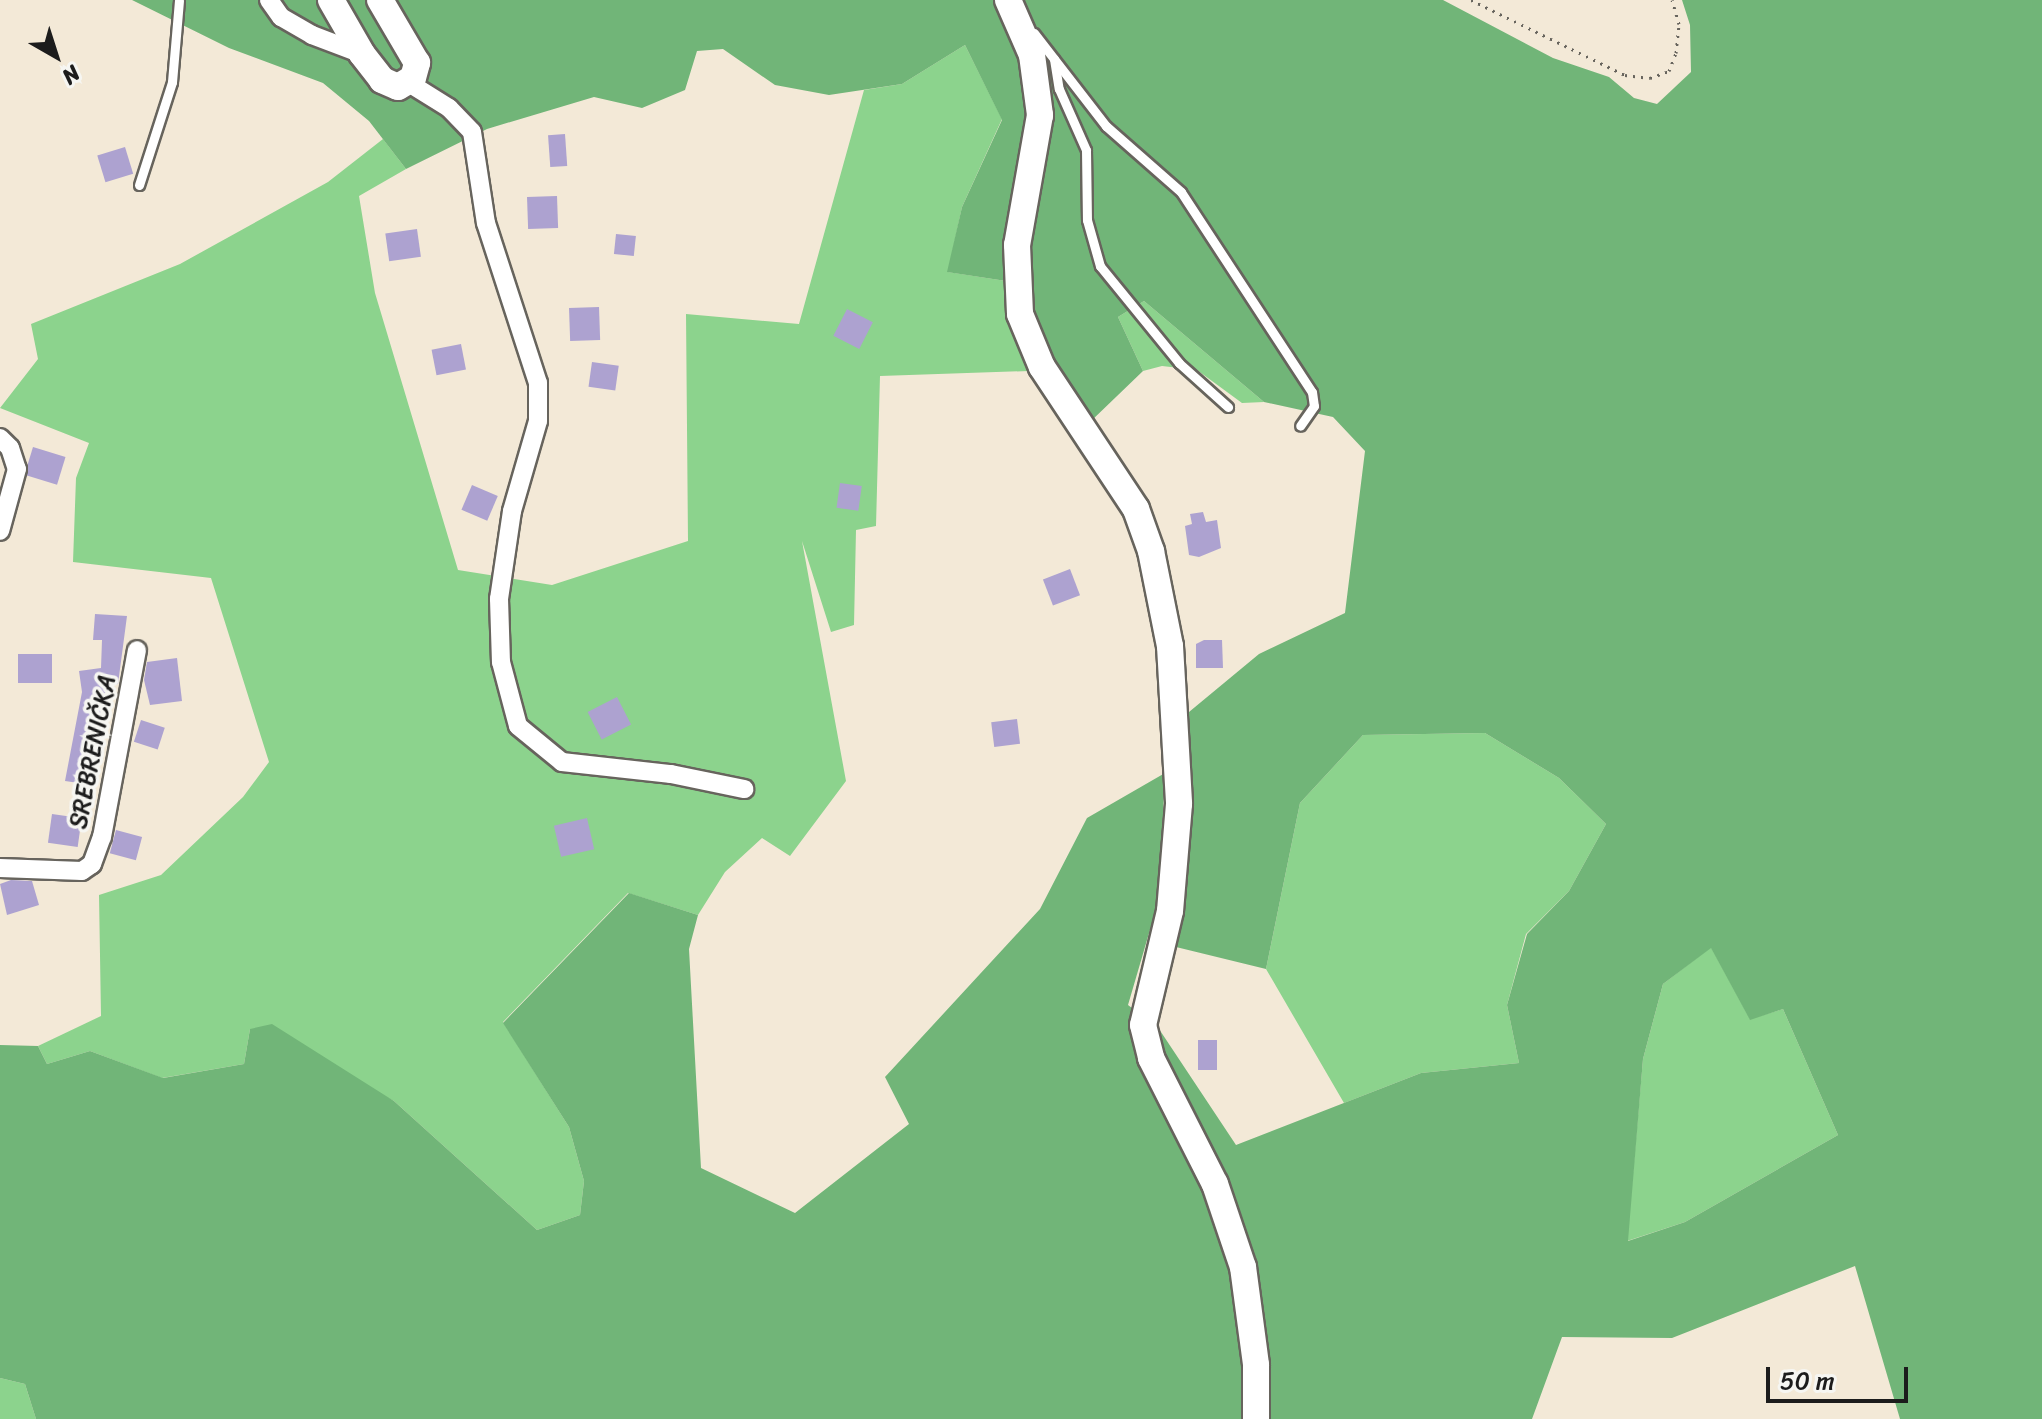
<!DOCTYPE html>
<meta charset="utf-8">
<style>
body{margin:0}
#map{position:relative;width:2042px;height:1419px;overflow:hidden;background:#f3e9d7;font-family:Sriracha,sans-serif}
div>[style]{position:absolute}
.green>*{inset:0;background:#8cd38d}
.forest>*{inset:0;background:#71b578}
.building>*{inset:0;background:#ada2d0;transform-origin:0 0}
.path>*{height:3px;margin-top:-1.5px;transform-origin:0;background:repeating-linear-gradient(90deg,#67645d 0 2px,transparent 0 8px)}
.roads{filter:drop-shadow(2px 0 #67645d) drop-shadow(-2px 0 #67645d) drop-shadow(0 2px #67645d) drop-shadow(0 -2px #67645d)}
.service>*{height:9px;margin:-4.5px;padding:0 4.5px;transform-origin:4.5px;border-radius:4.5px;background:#fff}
.minor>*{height:18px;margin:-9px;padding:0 9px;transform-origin:9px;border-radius:9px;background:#fff}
.secondary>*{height:26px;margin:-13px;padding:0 13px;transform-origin:13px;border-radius:13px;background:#fff}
span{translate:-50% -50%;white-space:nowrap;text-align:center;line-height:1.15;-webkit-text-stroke:7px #f6f6f2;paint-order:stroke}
.street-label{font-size:24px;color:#1c1c1c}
.north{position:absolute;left:16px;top:16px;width:80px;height:80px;-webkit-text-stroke:6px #f6f6f2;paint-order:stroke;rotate:141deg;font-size:22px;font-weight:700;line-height:32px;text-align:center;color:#1c1c1c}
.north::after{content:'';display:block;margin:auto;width:28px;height:36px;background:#1c1c1c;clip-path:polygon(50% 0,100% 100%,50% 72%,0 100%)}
.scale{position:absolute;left:1766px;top:1367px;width:142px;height:36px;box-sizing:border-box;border:4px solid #1c1c1c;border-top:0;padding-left:10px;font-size:24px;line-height:28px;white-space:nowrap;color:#1c1c1c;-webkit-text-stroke:6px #f6f6f2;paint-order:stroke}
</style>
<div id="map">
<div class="green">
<i style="clip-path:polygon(965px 45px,1002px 119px,962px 207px,948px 272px,1006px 281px,1013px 327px,1029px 371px,880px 376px,876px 526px,856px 530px,854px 625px,831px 632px,802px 541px,846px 781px,790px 856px,762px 838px,725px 872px,698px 915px,628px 893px,503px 1022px,569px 1127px,584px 1181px,580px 1215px,537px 1230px,394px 1101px,250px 1029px,244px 1064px,162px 1078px,90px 1051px,47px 1064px,38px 1046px,101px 1016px,99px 895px,161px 875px,243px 797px,269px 762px,211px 578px,73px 562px,76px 478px,89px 443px,0 408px,38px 359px,31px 324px,180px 264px,328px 182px,383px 139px,406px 169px,359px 196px,375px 293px,458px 570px,552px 585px,688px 541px,686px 314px,799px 324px,864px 90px,902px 84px)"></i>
<i style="clip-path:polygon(1144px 301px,1264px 402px,1242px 403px,1197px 370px,1162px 366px,1143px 371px,1118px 317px)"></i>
<i style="clip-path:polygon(1485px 733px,1559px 778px,1606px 824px,1569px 891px,1526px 934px,1507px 1005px,1519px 1063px,1421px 1073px,1344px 1103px,1266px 969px,1300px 803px,1363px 735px)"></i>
<i style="clip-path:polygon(1711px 947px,1750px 1019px,1783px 1009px,1838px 1135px,1685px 1222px,1627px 1241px,1643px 1059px,1663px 984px)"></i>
<i style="clip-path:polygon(0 1378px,25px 1384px,36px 1419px,0 1419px)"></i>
</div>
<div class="forest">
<i style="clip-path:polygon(evenodd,132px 0,1443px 0,1553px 58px,1609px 77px,1634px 98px,1657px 104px,1691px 72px,1690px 25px,1682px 0,2042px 0,2042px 1419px,1900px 1419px,1855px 1266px,1672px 1338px,1562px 1337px,1532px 1419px,36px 1419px,25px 1384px,0 1378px,0 1045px,38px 1046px,47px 1064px,90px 1051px,163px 1078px,244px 1064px,250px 1029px,272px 1024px,394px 1101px,537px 1230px,580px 1215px,584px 1181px,569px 1127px,503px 1023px,629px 893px,698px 915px,689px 949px,701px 1168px,795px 1213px,909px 1124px,885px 1077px,1040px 909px,1087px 818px,1165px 773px,1159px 899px,1128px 1005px,1159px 1029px,1236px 1145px,1421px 1073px,1519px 1063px,1507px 1005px,1527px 934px,1569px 891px,1606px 824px,1559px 778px,1485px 733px,1363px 735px,1300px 803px,1266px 969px,1176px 947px,1185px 910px,1189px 712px,1259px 654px,1345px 613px,1365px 451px,1333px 417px,1264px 402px,1144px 301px,1118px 317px,1143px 371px,1090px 422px,1006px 281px,947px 272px,962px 207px,1002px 120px,965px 45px,902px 84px,829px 95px,775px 85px,723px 49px,697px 51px,685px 90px,642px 108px,594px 97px,487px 129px,406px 169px,369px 121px,323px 83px,229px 48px,132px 0,1711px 948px,1750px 1020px,1783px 1009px,1838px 1135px,1685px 1222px,1628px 1241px,1643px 1059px,1663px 984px,1711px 948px)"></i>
</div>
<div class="building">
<i style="left:565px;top:134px;width:32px;height:17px;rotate:86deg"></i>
<i style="left:125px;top:147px;width:28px;height:29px;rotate:73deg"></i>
<i style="left:557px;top:196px;width:32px;height:30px;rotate:88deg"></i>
<i style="left:417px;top:229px;width:28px;height:32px;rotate:82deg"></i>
<i style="left:616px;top:234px;width:20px;height:20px;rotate:6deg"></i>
<i style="left:599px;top:307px;width:33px;height:30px;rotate:88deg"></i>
<i style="left:847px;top:309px;width:29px;height:30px;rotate:27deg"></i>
<i style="left:461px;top:344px;width:26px;height:30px;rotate:79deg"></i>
<i style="left:592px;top:362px;width:27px;height:25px;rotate:8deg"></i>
<i style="left:33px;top:447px;width:34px;height:29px;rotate:17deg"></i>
<i style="left:840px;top:483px;width:22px;height:25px;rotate:8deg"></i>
<i style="left:472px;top:485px;width:28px;height:27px;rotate:23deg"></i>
<i style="clip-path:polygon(1203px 512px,1206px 522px,1217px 520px,1221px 548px,1199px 557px,1189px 555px,1185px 526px,1192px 524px,1190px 514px)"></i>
<i style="left:1070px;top:569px;width:28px;height:29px;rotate:69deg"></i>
<i style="clip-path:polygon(95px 614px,127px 616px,118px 684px,109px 685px,105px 693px,93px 754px,97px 754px,93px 785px,65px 781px,82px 692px,79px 671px,101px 668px,102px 640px,93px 640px)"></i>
<i style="clip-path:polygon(1204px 640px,1222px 640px,1223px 668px,1196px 668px,1196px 644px)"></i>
<i style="left:18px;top:654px;width:34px;height:29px"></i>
<i style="clip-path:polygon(177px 658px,182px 701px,150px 705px,144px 680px,147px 662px)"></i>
<i style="left:617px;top:697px;width:31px;height:33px;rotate:63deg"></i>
<i style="left:1017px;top:719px;width:25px;height:26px;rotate:83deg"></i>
<i style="left:141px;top:720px;width:25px;height:23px;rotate:18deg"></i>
<i style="left:52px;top:814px;width:30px;height:29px;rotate:8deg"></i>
<i style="left:587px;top:818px;width:32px;height:34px;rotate:77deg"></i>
<i style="left:116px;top:830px;width:27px;height:24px;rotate:15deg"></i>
<i style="clip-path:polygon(11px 880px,32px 881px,39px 905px,7px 915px,0 884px)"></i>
<i style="left:1198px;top:1040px;width:19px;height:30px"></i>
</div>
<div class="path">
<i style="left:1471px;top:0;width:171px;rotate:26deg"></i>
<i style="left:1625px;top:75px;width:25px;rotate:7deg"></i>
<i style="left:1650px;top:78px;width:20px;rotate:-20deg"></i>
<i style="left:1669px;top:71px;width:19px;rotate:-69deg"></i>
<i style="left:1676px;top:53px;width:29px;rotate:-84deg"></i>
<i style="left:1679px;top:24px;width:25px;rotate:-106deg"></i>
</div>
<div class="roads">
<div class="service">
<i style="left:1034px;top:33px;width:118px;rotate:52.3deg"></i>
<i style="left:1106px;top:126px;width:100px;rotate:41.3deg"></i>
<i style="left:1181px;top:192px;width:239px;rotate:56.8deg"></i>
<i style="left:1312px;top:392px;width:14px;rotate:82deg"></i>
<i style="left:1314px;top:406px;width:24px;rotate:125deg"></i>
<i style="left:1054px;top:59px;width:30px;rotate:81deg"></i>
<i style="left:1059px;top:89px;width:67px;rotate:66.1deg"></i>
<i style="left:1086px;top:150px;width:70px;rotate:89.2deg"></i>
<i style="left:1087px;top:220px;width:48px;rotate:74.2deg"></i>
<i style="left:1100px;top:266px;width:125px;rotate:50.8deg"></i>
<i style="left:1179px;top:363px;width:66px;rotate:41.9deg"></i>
<i style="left:139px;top:185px;width:108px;rotate:-72.2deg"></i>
<i style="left:172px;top:82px;width:82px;rotate:-85.1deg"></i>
</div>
<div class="minor">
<i style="left:269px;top:0;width:21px;rotate:55deg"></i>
<i style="left:281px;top:17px;width:36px;rotate:30deg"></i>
<i style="left:312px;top:35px;width:53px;rotate:20.8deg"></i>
<i style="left:409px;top:83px;width:47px;rotate:32deg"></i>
<i style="left:449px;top:108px;width:33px;rotate:46deg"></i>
<i style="left:472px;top:132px;width:92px;rotate:81.3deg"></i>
<i style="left:486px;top:223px;width:168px;rotate:72deg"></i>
<i style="left:538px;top:383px;width:38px;rotate:90deg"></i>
<i style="left:538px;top:421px;width:94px;rotate:106.1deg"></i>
<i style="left:512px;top:511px;width:89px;rotate:98.4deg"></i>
<i style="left:499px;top:599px;width:63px;rotate:88.2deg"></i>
<i style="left:501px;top:662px;width:66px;rotate:75.1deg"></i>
<i style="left:518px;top:726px;width:57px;rotate:39.3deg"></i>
<i style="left:562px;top:762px;width:110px;rotate:6.3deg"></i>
<i style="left:671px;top:774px;width:75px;rotate:11.6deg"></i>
<i style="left:0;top:438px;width:14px;rotate:45deg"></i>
<i style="left:10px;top:448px;width:22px;rotate:72deg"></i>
<i style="left:17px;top:469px;width:64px;rotate:105.3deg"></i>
<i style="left:0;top:868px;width:82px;rotate:2.1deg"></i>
<i style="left:82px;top:871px;width:12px;rotate:-35deg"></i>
<i style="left:92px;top:864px;width:29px;rotate:-70deg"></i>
<i style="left:102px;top:837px;width:190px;rotate:-79.4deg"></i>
</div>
<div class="secondary">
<i style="left:331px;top:0;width:62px;rotate:60.1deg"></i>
<i style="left:362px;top:54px;width:33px;rotate:52deg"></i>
<i style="left:382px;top:80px;width:17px;rotate:24deg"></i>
<i style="left:398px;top:87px;width:17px;rotate:-31deg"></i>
<i style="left:413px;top:78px;width:16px;rotate:-75deg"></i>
<i style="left:417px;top:63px;width:73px;rotate:-120.4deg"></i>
<i style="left:1008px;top:0;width:60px;rotate:66.4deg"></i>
<i style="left:1032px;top:55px;width:61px;rotate:82.4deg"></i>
<i style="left:1040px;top:115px;width:132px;rotate:100deg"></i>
<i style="left:1017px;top:245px;width:69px;rotate:87.5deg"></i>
<i style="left:1020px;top:314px;width:57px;rotate:67.5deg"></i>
<i style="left:1042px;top:367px;width:170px;rotate:56.5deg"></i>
<i style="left:1136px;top:509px;width:45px;rotate:70.3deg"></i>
<i style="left:1151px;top:551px;width:97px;rotate:78.7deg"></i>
<i style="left:1170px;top:646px;width:158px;rotate:86.7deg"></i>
<i style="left:1179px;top:804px;width:107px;rotate:94.8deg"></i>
<i style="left:1170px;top:911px;width:117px;rotate:103.3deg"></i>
<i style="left:1143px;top:1025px;width:34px;rotate:76deg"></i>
<i style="left:1151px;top:1058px;width:141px;rotate:63.1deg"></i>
<i style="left:1215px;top:1184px;width:88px;rotate:71.4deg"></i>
<i style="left:1243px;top:1267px;width:99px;rotate:82.4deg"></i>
<i style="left:1256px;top:1365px;width:54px;rotate:90deg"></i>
</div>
</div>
<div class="street-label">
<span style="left:93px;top:752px;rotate:-79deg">SREBRENIČKA</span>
</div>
<div class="north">N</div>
<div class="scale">50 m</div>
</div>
